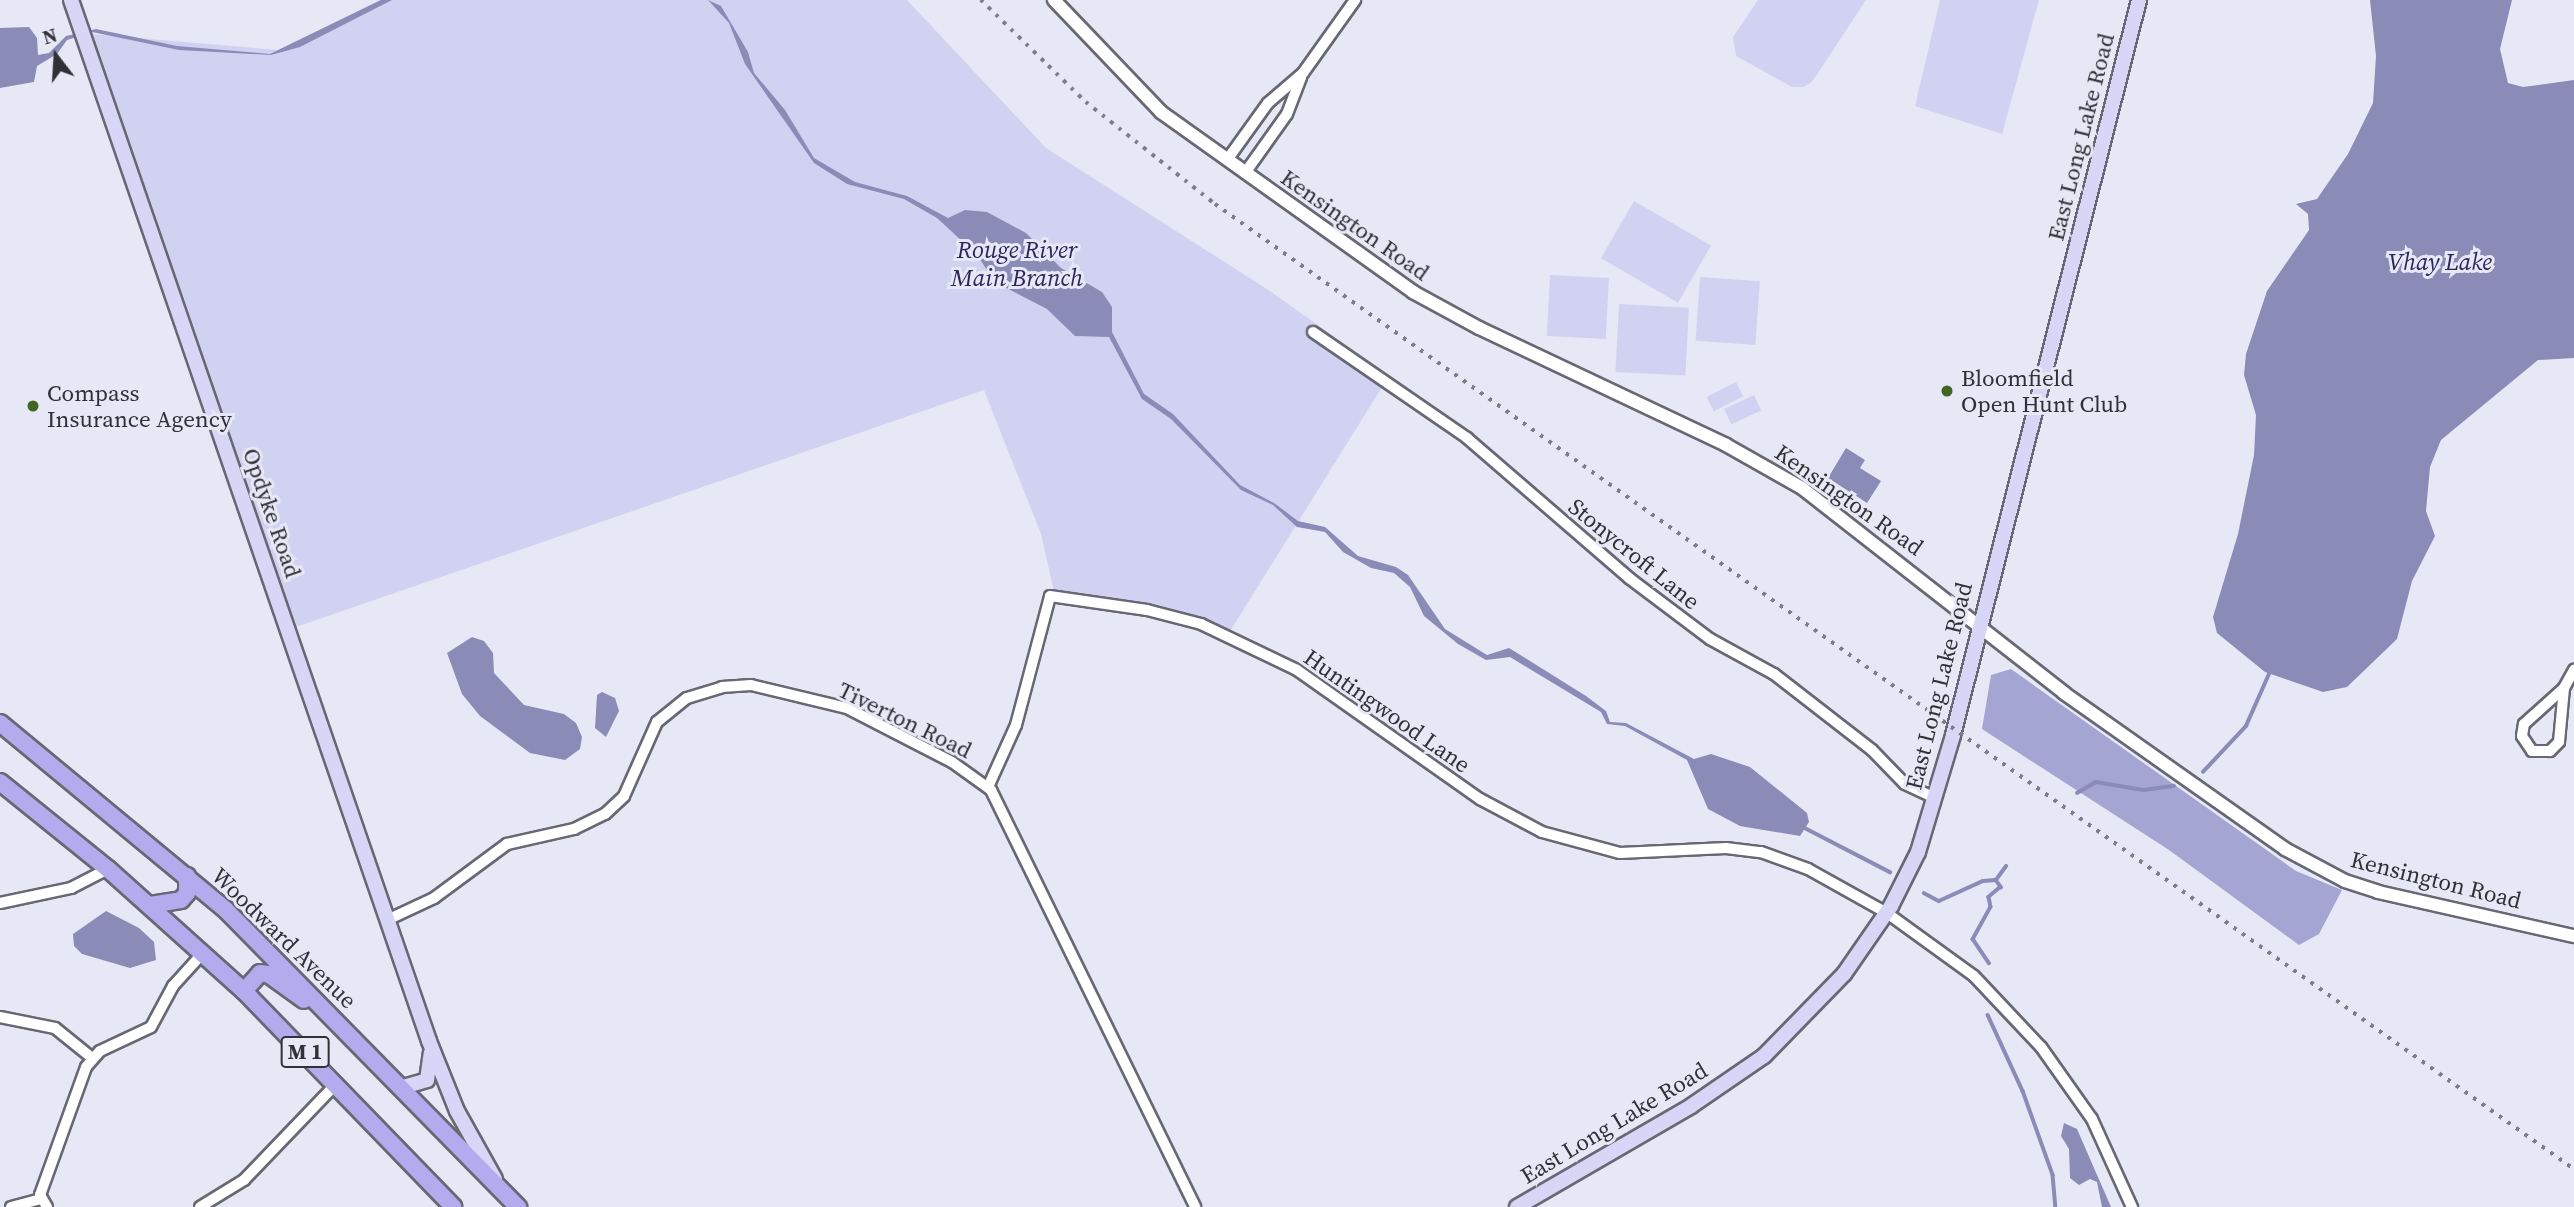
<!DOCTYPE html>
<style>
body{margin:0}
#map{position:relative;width:2574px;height:1207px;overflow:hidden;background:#e7e8f5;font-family:"Source Serif 4",serif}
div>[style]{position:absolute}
.green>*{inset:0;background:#d1d2f1;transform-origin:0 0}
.forest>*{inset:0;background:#a4a5d2}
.water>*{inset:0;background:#8b8bb7}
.stream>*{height:3.5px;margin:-1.75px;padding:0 1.75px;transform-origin:1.75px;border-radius:1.75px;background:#8b8bb7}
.roads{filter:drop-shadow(2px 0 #676873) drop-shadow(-2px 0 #676873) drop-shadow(0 2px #676873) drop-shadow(0 -2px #676873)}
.minor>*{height:10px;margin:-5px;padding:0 5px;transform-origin:5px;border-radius:5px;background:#fff}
.tertiary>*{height:12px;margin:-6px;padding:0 6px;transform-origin:6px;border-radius:6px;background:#fff}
.secondary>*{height:14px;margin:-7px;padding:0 7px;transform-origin:7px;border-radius:7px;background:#d8d6f7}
.primary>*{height:16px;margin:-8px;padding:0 8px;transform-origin:8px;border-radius:8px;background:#b2acef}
.rail>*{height:3.5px;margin-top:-1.75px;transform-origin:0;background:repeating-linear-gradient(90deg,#7c7d85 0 3.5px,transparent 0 10.5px)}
.dots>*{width:19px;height:19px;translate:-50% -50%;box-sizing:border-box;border:4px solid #e7e8f5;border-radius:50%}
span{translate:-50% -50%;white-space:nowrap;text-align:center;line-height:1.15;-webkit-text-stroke:6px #e7e8f5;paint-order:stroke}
.shield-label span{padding:2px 5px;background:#e7e8f5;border:2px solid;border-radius:5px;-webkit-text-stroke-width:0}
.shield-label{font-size:21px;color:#303036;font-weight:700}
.street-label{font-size:23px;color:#303036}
.poi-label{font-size:23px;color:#303036}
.left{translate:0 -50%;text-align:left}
.water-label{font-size:24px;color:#2c265d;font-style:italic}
.north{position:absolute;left:21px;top:21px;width:70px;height:70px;-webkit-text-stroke:5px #e7e8f5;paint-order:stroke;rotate:343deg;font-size:19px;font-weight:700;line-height:28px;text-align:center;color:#303036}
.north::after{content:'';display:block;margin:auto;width:24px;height:32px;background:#303036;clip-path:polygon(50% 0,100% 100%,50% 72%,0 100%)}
</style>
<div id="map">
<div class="green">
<i style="clip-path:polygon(380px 0,907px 0,1046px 148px,1270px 291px,1389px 376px,1227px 636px,1194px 623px,1055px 596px,1041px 534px,984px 390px,296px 627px,91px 34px,278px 50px)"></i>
<i style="clip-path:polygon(1758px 0,1866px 0,1812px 82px,1803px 87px,1792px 87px,1736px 56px,1733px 37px)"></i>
<i style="clip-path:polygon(1940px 0,2039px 0,2002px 134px,1915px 106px)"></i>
<i style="left:1634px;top:201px;width:89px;height:66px;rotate:30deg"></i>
<i style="left:1550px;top:275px;width:59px;height:61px;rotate:3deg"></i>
<i style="left:1700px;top:277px;width:60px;height:64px;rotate:4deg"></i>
<i style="left:1619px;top:304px;width:70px;height:68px;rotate:3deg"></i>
<i style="left:1736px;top:382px;width:16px;height:33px;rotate:63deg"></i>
<i style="left:1754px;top:395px;width:17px;height:33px;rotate:65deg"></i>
</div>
<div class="forest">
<i style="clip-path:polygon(2011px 669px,2296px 871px,2342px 890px,2319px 934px,2299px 945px,2169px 850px,1982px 729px,1991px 675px)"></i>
</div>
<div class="water">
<i style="clip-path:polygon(381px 0,392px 0,300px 47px,271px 55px,179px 50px,92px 32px,67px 40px,57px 54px,37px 66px,34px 82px,0 88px,0 28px,29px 27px,37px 38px,38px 55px,49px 53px,66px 36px,96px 29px,177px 46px,270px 54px)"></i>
<i style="clip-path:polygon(708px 0,721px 6px,748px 52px,754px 73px,785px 110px,814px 158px,855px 182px,907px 196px,948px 218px,965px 210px,987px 212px,1026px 233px,1061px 268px,1102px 292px,1112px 307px,1112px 332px,1144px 394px,1173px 414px,1240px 485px,1274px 503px,1298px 521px,1325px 527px,1358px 556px,1396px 567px,1408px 575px,1445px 629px,1487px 655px,1509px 648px,1586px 696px,1606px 711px,1610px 722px,1626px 723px,1694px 759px,1711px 754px,1750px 767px,1807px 813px,1809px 822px,1800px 836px,1740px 826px,1708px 809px,1687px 760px,1625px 726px,1607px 724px,1601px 712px,1510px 657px,1486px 660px,1458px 644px,1424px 616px,1410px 587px,1394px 573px,1371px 568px,1343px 552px,1325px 532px,1297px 527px,1273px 505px,1241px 490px,1171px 419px,1142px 399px,1109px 337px,1075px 336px,1047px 309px,995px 282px,977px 255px,937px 218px,904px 199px,847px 184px,814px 163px,745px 64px,729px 23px)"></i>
<i style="clip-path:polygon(2370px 0,2512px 0,2500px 49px,2508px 83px,2523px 87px,2574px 80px,2574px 358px,2538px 360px,2441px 440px,2430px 467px,2426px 511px,2435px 536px,2412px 581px,2397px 639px,2347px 687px,2323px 692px,2265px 672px,2217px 633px,2213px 617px,2238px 534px,2254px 455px,2256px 415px,2244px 375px,2246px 354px,2267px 291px,2309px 230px,2308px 214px,2296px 204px,2317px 199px,2348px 154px,2373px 103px,2376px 56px)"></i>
<i style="clip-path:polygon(1846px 448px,1865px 460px,1860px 468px,1881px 481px,1867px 503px,1828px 478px)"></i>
<i style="clip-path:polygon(472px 637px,484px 641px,493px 653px,494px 673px,524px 705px,564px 714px,576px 723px,582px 737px,580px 749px,565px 760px,530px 753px,480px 716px,462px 694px,447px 653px)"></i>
<i style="clip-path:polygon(602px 692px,615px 698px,619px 711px,606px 737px,595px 728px,597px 695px)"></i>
<i style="clip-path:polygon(106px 911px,139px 928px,154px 942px,156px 960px,130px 968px,82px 954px,74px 946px,73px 934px)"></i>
<i style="clip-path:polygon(2064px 1123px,2077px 1129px,2111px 1207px,2102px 1207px,2097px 1182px,2090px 1179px,2079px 1185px,2070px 1178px,2069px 1149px,2061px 1136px)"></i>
</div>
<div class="stream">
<i style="left:2203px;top:772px;width:63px;rotate:-46.9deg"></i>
<i style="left:2246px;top:726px;width:57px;rotate:-66.1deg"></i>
<i style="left:2077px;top:793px;width:22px;rotate:-30deg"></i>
<i style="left:2096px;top:782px;width:49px;rotate:9.5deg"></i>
<i style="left:2144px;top:790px;width:30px;rotate:-8deg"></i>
<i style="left:1805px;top:828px;width:96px;rotate:27.4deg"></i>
<i style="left:1996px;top:880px;width:17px;rotate:-54deg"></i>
<i style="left:1924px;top:893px;width:17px;rotate:28deg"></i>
<i style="left:1939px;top:901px;width:48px;rotate:-24.4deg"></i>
<i style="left:1983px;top:881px;width:13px;rotate:-4deg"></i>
<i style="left:1996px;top:880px;width:9px;rotate:54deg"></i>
<i style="left:2001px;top:887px;width:16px;rotate:140deg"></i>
<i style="left:1989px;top:897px;width:10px;rotate:79deg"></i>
<i style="left:1991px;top:907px;width:37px;rotate:119deg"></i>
<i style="left:1973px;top:939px;width:29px;rotate:56deg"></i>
<i style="left:1988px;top:1015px;width:84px;rotate:65.3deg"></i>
<i style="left:2023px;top:1091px;width:89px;rotate:70.3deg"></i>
<i style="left:2053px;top:1175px;width:32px;rotate:85deg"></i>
</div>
<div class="roads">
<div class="minor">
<i style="left:1227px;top:160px;width:70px;rotate:-54.3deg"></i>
<i style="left:1268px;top:103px;width:46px;rotate:-40.6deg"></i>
<i style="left:1303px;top:73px;width:90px;rotate:-54.5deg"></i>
<i style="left:1245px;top:173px;width:72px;rotate:-54.6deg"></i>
<i style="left:1287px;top:114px;width:40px;rotate:-69deg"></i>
<i style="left:1313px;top:332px;width:187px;rotate:34.5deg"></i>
<i style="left:1467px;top:438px;width:214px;rotate:40.8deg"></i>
<i style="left:1629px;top:578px;width:101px;rotate:37deg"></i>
<i style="left:1710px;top:639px;width:73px;rotate:28.7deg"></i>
<i style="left:1774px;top:674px;width:124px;rotate:37.8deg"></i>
<i style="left:1872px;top:750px;width:47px;rotate:45.9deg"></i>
<i style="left:1905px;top:784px;width:33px;rotate:25deg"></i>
<i style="left:2564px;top:688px;width:54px;rotate:95.3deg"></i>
<i style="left:2559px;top:742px;width:13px;rotate:135deg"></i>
<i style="left:2550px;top:751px;width:18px;rotate:180deg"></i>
<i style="left:2532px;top:751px;width:18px;rotate:-124deg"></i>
<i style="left:2522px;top:736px;width:12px;rotate:-81deg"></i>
<i style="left:2524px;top:724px;width:54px;rotate:-42deg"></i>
<i style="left:2564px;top:688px;width:21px;rotate:-61deg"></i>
<i style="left:988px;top:787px;width:68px;rotate:-65.7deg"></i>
<i style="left:1016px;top:725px;width:133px;rotate:-75.2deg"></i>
<i style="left:1050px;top:596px;width:98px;rotate:8.2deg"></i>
<i style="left:1147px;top:610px;width:56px;rotate:14.5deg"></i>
<i style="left:1201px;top:624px;width:106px;rotate:25.6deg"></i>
<i style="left:1297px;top:670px;width:224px;rotate:35.2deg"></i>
<i style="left:1480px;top:799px;width:70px;rotate:28deg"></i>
<i style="left:1542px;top:832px;width:81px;rotate:15.1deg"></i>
<i style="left:1620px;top:853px;width:106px;rotate:-2.7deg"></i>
<i style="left:1726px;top:848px;width:35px;rotate:7deg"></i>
<i style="left:1761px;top:852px;width:50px;rotate:19.9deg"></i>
<i style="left:1808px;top:869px;width:90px;rotate:29.1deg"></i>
<i style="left:1887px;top:913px;width:107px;rotate:35.9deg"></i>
<i style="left:1974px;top:976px;width:98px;rotate:46.7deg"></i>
<i style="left:2041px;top:1047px;width:88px;rotate:54.7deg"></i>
<i style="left:2092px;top:1119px;width:97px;rotate:65.6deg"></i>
<i style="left:0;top:903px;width:73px;rotate:-11.9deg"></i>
<i style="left:71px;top:888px;width:42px;rotate:-27.2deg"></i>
<i style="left:387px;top:920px;width:52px;rotate:-25.1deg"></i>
<i style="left:434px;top:898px;width:91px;rotate:-36.5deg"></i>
<i style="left:507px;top:844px;width:69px;rotate:-12.6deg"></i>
<i style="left:574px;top:829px;width:34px;rotate:-26deg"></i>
<i style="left:605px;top:814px;width:26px;rotate:-43deg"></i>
<i style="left:624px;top:796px;width:81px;rotate:-66deg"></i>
<i style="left:657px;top:722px;width:38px;rotate:-39deg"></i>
<i style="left:687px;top:698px;width:37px;rotate:-17deg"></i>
<i style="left:722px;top:687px;width:29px;rotate:-4deg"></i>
<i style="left:751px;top:685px;width:99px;rotate:13.5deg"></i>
<i style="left:847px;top:708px;width:118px;rotate:27.2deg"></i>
<i style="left:952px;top:762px;width:48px;rotate:35.7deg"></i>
<i style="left:991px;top:790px;width:464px;rotate:63.9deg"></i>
<i style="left:0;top:1017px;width:56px;rotate:11.3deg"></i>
<i style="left:55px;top:1028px;width:48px;rotate:39deg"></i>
<i style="left:11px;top:1207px;width:30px;rotate:-15deg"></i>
<i style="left:47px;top:1207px;width:14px;rotate:-120deg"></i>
<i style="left:40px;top:1195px;width:136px;rotate:-70.2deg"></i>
<i style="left:86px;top:1067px;width:21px;rotate:-49deg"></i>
<i style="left:100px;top:1051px;width:56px;rotate:-25.2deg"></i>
<i style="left:151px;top:1027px;width:47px;rotate:-61.8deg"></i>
<i style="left:173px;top:986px;width:43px;rotate:-47.8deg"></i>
<i style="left:200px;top:1207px;width:52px;rotate:-31.5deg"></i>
<i style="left:244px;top:1180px;width:133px;rotate:-46.2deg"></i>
</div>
<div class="tertiary">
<i style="left:1054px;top:0;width:155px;rotate:46.3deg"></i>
<i style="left:1161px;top:112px;width:310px;rotate:35.5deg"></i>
<i style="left:1413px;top:292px;width:75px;rotate:28.6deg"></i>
<i style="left:1479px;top:328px;width:273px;rotate:25.3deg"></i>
<i style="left:1726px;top:445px;width:87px;rotate:29.5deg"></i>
<i style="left:1802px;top:488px;width:333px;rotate:38deg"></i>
<i style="left:2064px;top:693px;width:271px;rotate:35.2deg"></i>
<i style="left:2285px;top:849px;width:68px;rotate:28.1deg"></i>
<i style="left:2345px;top:881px;width:35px;rotate:18deg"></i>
<i style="left:2378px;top:892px;width:201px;rotate:12.7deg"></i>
</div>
<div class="secondary">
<i style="left:71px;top:0;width:1101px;rotate:71.02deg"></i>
<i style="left:429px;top:1041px;width:75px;rotate:68.2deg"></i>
<i style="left:457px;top:1111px;width:78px;rotate:60.8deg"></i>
<i style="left:403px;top:1087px;width:25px;rotate:-16deg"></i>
<i style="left:427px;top:1080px;width:27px;rotate:-82deg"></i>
<i style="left:1517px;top:1207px;width:201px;rotate:-30.1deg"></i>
<i style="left:1691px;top:1106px;width:88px;rotate:-34.4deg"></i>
<i style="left:1764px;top:1056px;width:115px;rotate:-45.7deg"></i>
<i style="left:1844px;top:974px;width:83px;rotate:-55.3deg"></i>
<i style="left:1891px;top:906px;width:60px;rotate:-63.4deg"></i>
<i style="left:1918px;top:852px;width:122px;rotate:-73.3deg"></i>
<i style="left:1953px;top:735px;width:758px;rotate:-75.8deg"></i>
</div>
<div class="primary">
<i style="left:0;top:723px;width:293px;rotate:39.6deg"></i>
<i style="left:226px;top:910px;width:417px;rotate:45.5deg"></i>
<i style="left:0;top:782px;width:139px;rotate:38.9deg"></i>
<i style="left:108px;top:869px;width:183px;rotate:41.9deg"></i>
<i style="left:244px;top:991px;width:301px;rotate:45.9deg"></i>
<i style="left:150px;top:905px;width:31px;rotate:-9deg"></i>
<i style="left:181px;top:900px;width:9px;rotate:-49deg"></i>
<i style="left:187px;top:893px;width:17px;rotate:-90deg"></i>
<i style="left:244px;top:991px;width:24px;rotate:-48deg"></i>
<i style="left:260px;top:973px;width:8px;rotate:7deg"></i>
<i style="left:268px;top:974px;width:44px;rotate:35.8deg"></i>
</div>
</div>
<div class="rail">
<i style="left:981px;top:0;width:146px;rotate:44.2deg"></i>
<i style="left:1086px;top:102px;width:164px;rotate:38.3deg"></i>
<i style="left:1215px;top:204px;width:1667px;rotate:35.38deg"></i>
</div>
<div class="dots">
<i style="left:1947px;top:391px;background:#3f6722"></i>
<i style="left:33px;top:406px;background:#3f6722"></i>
</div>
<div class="shield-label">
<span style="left:305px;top:1052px">M 1</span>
</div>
<div class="street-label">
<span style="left:2081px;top:137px;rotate:-76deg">East Long Lake Road</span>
<span style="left:1355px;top:225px;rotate:35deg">Kensington Road</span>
<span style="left:1849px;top:500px;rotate:35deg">Kensington Road</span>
<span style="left:272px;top:513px;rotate:71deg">Opdyke Road</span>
<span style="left:1634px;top:554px;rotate:39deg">Stonycroft Lane</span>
<span style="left:1939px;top:686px;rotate:-76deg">East Long Lake Road</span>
<span style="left:1387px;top:711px;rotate:35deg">Huntingwood Lane</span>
<span style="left:905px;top:720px;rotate:26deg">Tiverton Road</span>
<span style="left:2436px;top:880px;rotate:14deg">Kensington Road</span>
<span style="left:284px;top:938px;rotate:44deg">Woodward Avenue</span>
<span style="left:1614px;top:1123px;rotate:-31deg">East Long Lake Road</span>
</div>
<div class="poi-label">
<span class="left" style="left:1961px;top:391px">Bloomfield<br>Open Hunt Club</span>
<span class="left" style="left:47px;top:406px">Compass<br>Insurance Agency</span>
</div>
<div class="water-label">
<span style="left:1017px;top:264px">Rouge River<br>Main Branch</span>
<span style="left:2440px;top:262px">Vhay Lake</span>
</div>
<div class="north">N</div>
</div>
